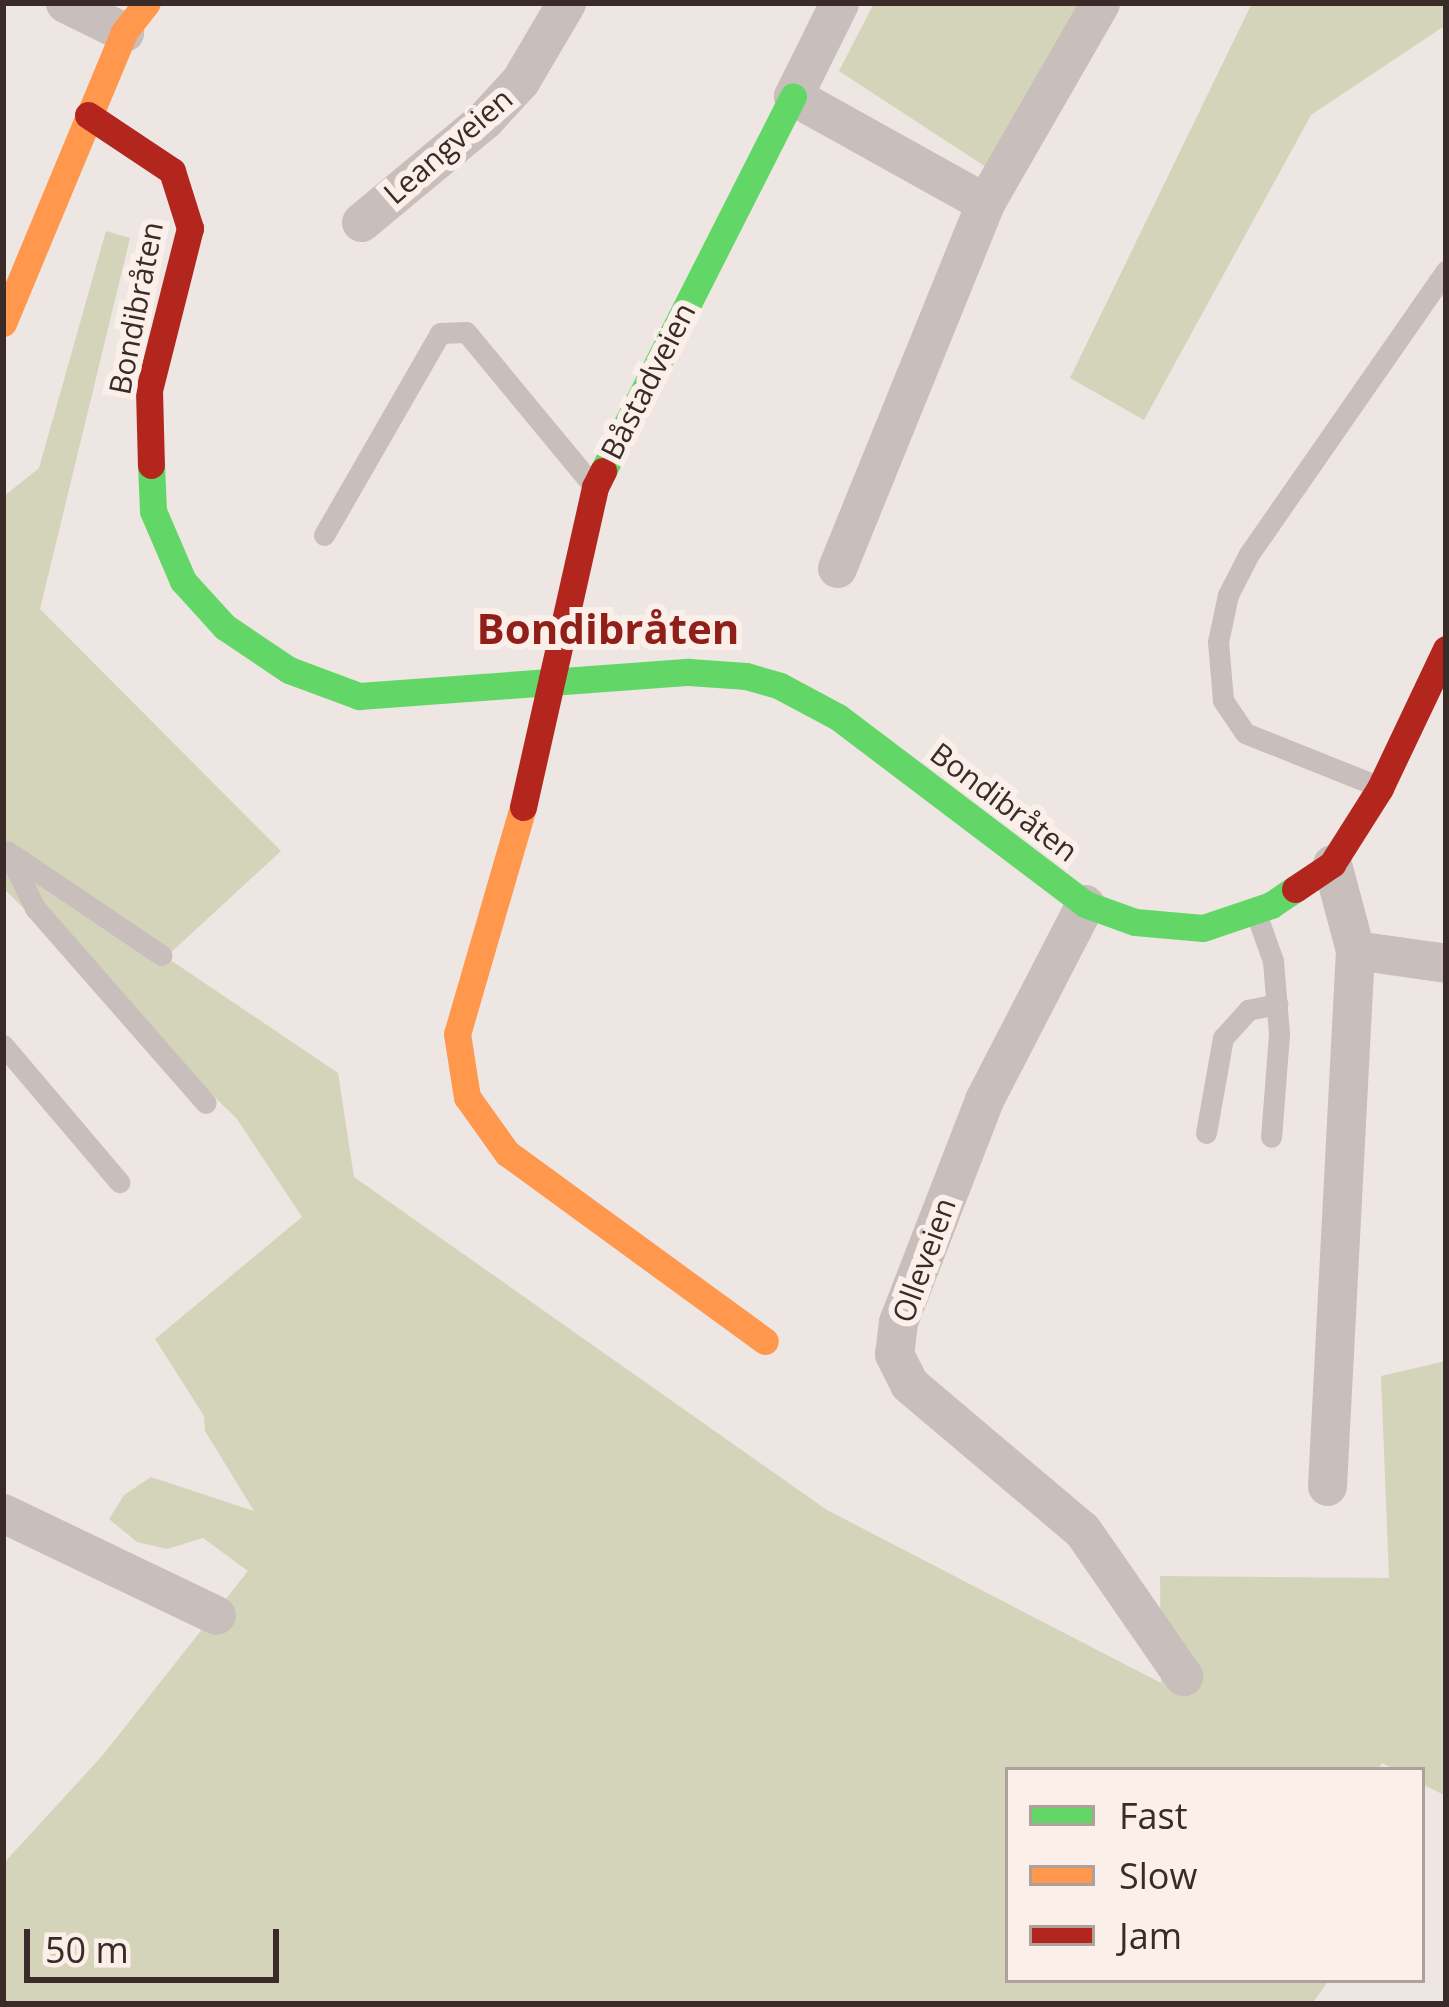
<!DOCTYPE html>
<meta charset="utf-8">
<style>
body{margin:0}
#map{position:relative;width:1449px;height:2007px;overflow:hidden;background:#eee6e2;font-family:"Open Sans",sans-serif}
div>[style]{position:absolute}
.green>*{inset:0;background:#d4d4bb}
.lane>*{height:21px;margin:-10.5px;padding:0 10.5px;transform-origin:10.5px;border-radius:10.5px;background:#c8bebb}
.street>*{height:39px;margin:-19.5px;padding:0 19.5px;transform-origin:19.5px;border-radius:19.5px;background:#c8bebb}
.fast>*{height:27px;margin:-13.5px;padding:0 13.5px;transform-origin:13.5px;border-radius:13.5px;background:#63d668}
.slow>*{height:27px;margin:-13.5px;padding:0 13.5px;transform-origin:13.5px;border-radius:13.5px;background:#ff974d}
.jam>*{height:27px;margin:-13.5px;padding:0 13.5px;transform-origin:13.5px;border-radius:13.5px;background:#b3261e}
span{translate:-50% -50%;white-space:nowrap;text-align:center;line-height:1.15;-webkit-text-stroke:12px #fbf0e9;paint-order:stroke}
.street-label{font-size:30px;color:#3a2a28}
.district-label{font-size:42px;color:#901f1a;font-weight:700}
.frame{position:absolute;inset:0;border:6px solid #3a2a28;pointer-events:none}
.legend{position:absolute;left:1005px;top:1767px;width:420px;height:216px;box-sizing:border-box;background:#fbf0e9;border:3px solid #aea19c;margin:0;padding:15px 21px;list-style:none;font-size:36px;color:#3a2a28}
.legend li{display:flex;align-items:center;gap:24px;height:60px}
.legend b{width:60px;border:3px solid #aea19c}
.scale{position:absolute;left:24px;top:1929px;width:255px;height:54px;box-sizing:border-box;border:6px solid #3a2a28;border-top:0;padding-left:15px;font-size:36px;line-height:42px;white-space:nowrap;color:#3a2a28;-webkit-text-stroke:9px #fbf0e9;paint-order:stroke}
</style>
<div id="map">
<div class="green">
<i style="clip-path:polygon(874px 3px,1085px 3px,989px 169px,839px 71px)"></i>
<i style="clip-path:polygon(1252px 3px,1446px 3px,1446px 25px,1311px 115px,1144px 420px,1070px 378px)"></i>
<i style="clip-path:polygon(106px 231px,130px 238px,40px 609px,281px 851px,166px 957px,338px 1073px,354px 1177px,827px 1510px,1161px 1683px,1160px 1576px,1389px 1578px,1381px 1376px,1446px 1361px,1446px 1796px,1422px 1784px,1422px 1770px,1395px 1770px,1382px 1763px,1378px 1770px,1008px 1770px,1008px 1980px,1329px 1980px,1312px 2004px,3px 2004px,3px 1864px,102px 1756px,248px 1571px,203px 1538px,167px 1549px,137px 1542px,109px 1519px,124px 1495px,151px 1477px,254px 1511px,205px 1431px,204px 1416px,155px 1339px,302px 1217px,237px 1119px,3px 888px,3px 497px,39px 468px)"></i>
</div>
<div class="lane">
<i style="left:324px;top:535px;width:233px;rotate:-60.1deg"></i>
<i style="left:440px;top:333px;width:26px;rotate:-2deg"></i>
<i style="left:466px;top:332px;width:196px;rotate:50.4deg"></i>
<i style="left:1380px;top:787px;width:145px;rotate:-158.2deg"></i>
<i style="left:1245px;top:733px;width:40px;rotate:-124deg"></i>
<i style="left:1223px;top:700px;width:58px;rotate:-94.9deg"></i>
<i style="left:1218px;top:642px;width:48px;rotate:-78deg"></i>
<i style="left:1228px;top:595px;width:46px;rotate:-62.9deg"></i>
<i style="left:1249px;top:554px;width:345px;rotate:-55.2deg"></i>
<i style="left:7px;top:851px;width:64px;rotate:63.8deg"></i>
<i style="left:35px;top:908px;width:259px;rotate:48.8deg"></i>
<i style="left:13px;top:855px;width:179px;rotate:34deg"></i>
<i style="left:1256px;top:913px;width:51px;rotate:70.5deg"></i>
<i style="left:1273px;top:961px;width:73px;rotate:85.3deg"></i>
<i style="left:1279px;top:1034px;width:103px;rotate:94.4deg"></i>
<i style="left:3px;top:1045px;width:180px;rotate:49.7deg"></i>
<i style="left:1206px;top:1133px;width:97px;rotate:-79.9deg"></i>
<i style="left:1223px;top:1038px;width:38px;rotate:-48deg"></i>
<i style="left:1248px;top:1010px;width:30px;rotate:-12deg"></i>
</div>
<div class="street">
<i style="left:65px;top:3px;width:66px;rotate:26.2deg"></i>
<i style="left:839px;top:3px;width:104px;rotate:116.3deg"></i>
<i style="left:793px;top:96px;width:220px;rotate:29.1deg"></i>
<i style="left:985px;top:203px;width:231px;rotate:-60.1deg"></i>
<i style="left:361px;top:222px;width:161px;rotate:-39.7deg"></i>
<i style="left:485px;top:119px;width:52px;rotate:-47.4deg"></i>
<i style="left:520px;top:81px;width:91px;rotate:-59.5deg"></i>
<i style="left:837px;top:568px;width:394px;rotate:-67.9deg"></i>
<i style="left:1085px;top:904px;width:220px;rotate:117.3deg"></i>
<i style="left:984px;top:1100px;width:238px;rotate:111.2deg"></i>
<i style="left:898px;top:1322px;width:32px;rotate:97deg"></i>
<i style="left:894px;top:1354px;width:34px;rotate:63deg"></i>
<i style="left:909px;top:1384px;width:226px;rotate:40.2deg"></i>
<i style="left:1082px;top:1530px;width:178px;rotate:55.3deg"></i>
<i style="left:1355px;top:950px;width:92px;rotate:8.1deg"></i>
<i style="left:1327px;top:1486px;width:537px;rotate:-87.01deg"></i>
<i style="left:1355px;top:950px;width:89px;rotate:-105deg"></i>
<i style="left:3px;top:1513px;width:236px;rotate:25.6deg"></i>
</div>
<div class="fast">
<i style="left:151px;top:465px;width:46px;rotate:87.5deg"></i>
<i style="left:153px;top:511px;width:76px;rotate:66.8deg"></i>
<i style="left:183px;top:581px;width:62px;rotate:47.6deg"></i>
<i style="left:225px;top:627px;width:77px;rotate:33.9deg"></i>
<i style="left:289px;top:670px;width:75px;rotate:20.4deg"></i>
<i style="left:359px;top:696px;width:331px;rotate:-4.2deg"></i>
<i style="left:689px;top:672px;width:57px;rotate:4deg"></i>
<i style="left:746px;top:676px;width:35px;rotate:16deg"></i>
<i style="left:780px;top:686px;width:66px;rotate:28.1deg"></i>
<i style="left:838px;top:717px;width:310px;rotate:37.1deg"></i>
<i style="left:1085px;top:904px;width:53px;rotate:19.8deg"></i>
<i style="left:1135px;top:922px;width:68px;rotate:5deg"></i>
<i style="left:1203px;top:928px;width:72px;rotate:-18.7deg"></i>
<i style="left:1271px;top:905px;width:29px;rotate:-34deg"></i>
<i style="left:603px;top:471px;width:420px;rotate:-63.1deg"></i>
</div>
<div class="slow">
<i style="left:3px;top:323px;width:315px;rotate:-67.4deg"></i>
<i style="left:124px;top:32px;width:37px;rotate:-52deg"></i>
<i style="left:523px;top:807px;width:236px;rotate:106.2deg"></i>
<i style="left:457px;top:1034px;width:64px;rotate:81deg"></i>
<i style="left:467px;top:1097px;width:69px;rotate:54.5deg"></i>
<i style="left:507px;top:1153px;width:319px;rotate:36.1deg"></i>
</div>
<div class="jam">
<i style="left:88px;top:115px;width:101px;rotate:33.7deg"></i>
<i style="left:172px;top:171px;width:60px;rotate:72.5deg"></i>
<i style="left:190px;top:228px;width:167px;rotate:104.2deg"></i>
<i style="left:149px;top:390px;width:75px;rotate:88.5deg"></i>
<i style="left:523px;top:807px;width:328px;rotate:-77.3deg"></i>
<i style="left:595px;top:487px;width:18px;rotate:-63deg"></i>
<i style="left:1295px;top:889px;width:45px;rotate:-34deg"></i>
<i style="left:1332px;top:864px;width:90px;rotate:-57.7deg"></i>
<i style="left:1380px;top:788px;width:154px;rotate:-64.6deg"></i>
</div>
<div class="street-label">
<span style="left:448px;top:146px;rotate:-41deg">Leangveien</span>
<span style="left:136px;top:308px;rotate:-79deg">Bondibråten</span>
<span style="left:648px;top:381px;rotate:-63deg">Båstadveien</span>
<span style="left:1004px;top:802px;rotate:37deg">Bondibråten</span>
<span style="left:924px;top:1260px;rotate:-70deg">Olleveien</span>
</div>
<div class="district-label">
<span style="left:608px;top:628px">Bondibråten</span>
</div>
<div class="frame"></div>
<ul class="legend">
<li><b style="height:15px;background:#63d668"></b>Fast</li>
<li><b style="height:15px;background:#ff974d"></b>Slow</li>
<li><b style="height:15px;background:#b3261e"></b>Jam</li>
</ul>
<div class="scale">50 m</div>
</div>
